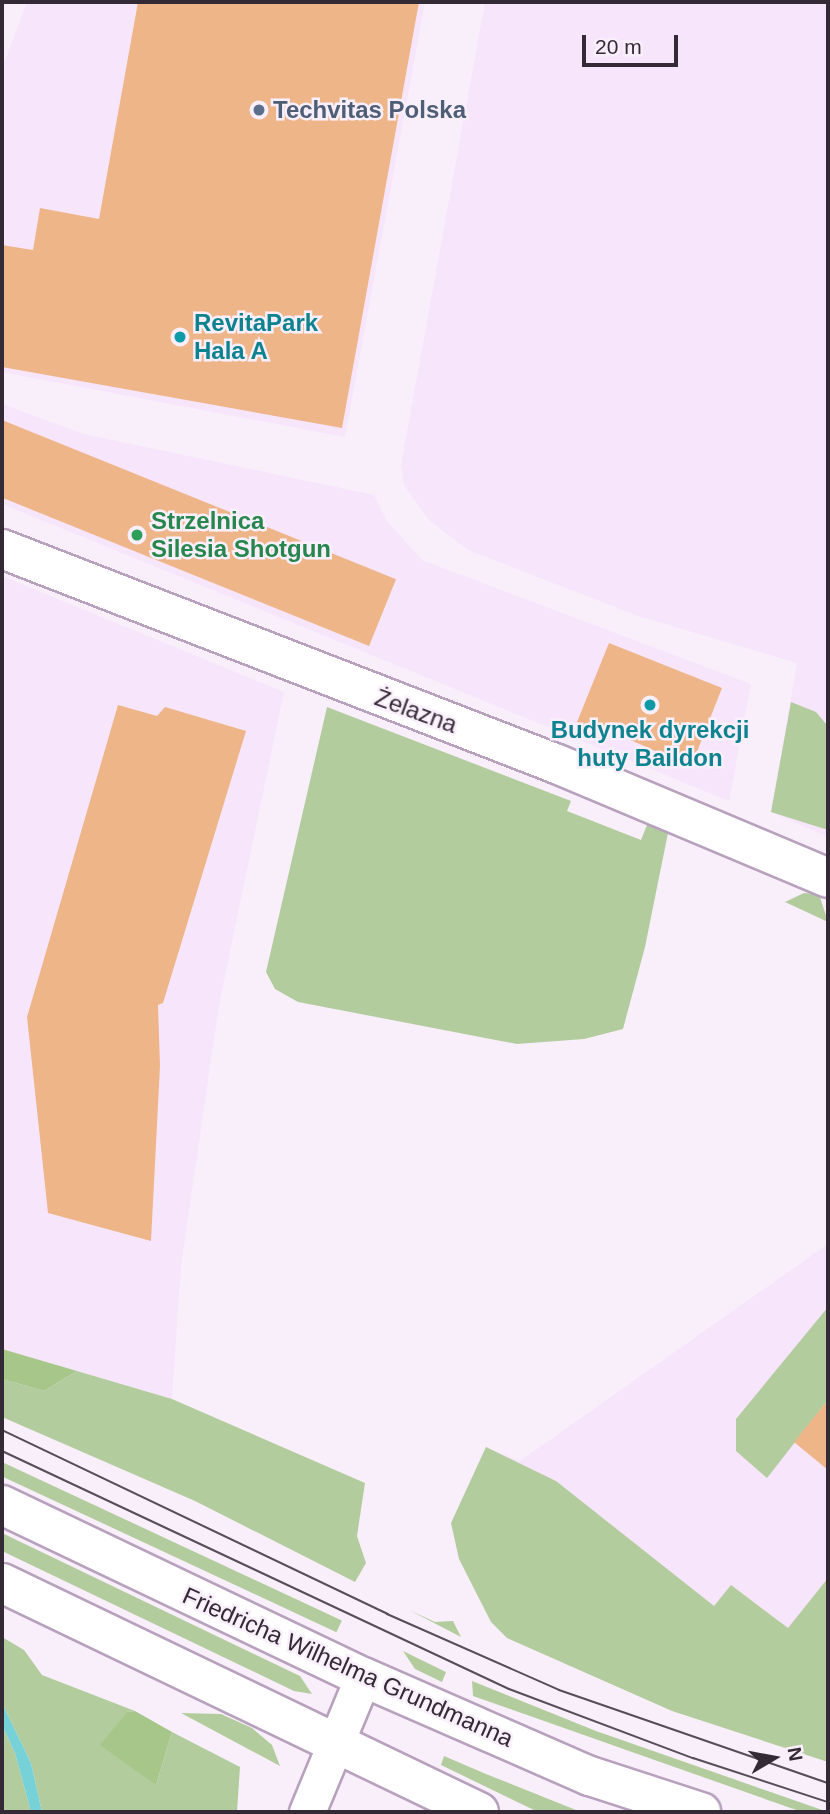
<!DOCTYPE html>
<meta charset="utf-8">
<style>
body{margin:0}
#map{position:relative;width:830px;height:1814px;overflow:hidden;background:#f9effb;font-family:Arial,sans-serif}
div>[style]{position:absolute}
.built>*{inset:0;background:#f7e5fb}
.green>*{inset:0;background:#b3cc9d;transform-origin:0 0}
.forest>*{inset:0;background:#a7c68a}
.water>*{inset:0;background:#76d2d6}
.building>*{inset:0;background:#eeb589;transform-origin:0 0}
.roads{filter:drop-shadow(2px 0 #b8a1bd) drop-shadow(-2px 0 #b8a1bd) drop-shadow(0 2px #b8a1bd) drop-shadow(0 -2px #b8a1bd)}
.minor>*{height:35px;margin:-17.5px;padding:0 17.5px;transform-origin:17.5px;border-radius:17.5px;background:#fff}
.tertiary>*{height:38px;margin:-19px;padding:0 19px;transform-origin:19px;border-radius:19px;background:#fff}
.secondary>*{height:38px;margin:-19px;padding:0 19px;transform-origin:19px;border-radius:19px;background:#fff}
.tram>*{height:2px;margin:-1px;padding:0 1px;transform-origin:1px;border-radius:1px;background:#564d58}
.dots>*{width:19px;height:19px;translate:-50% -50%;box-sizing:border-box;border:4px solid #f9effb;border-radius:50%}
span{translate:-50% -50%;white-space:nowrap;text-align:center;line-height:1.15;-webkit-text-stroke:5px #f9effb;paint-order:stroke}
.service-label{font-size:24px;color:#4e5e75;font-weight:700}
.left{translate:0 -50%;text-align:left}
.culture-label{font-size:24px;color:#0d838f;font-weight:700}
.leisure-label{font-size:24px;color:#27864d;font-weight:700}
.street-label{font-size:24px;color:#332a35}
.frame{position:absolute;inset:0;border:4px solid #332a35;pointer-events:none}
.north{position:absolute;left:739px;top:1723px;width:70px;height:70px;-webkit-text-stroke:5px #f9effb;paint-order:stroke;rotate:80deg;font-size:19px;font-weight:700;line-height:28px;text-align:center;color:#332a35}
.north::after{content:'';display:block;margin:auto;width:24px;height:32px;background:#332a35;clip-path:polygon(50% 0,100% 100%,50% 72%,0 100%)}
.scale{position:absolute;left:582px;top:35px;width:96px;height:32px;box-sizing:border-box;border:4px solid #332a35;border-top:0;padding-left:9px;font-size:21px;line-height:24px;white-space:nowrap;color:#332a35;-webkit-text-stroke:5px #f9effb;paint-order:stroke}
</style>
<div id="map">
<div class="built">
<i style="clip-path:polygon(27px 2px,425px 2px,345px 437px,2px 372px,2px 69px)"></i>
<i style="clip-path:polygon(485px 2px,828px 2px,828px 837px,771px 812px,797px 663px,638px 616px,468px 550px,429px 520px,404px 485px,401px 465px)"></i>
<i style="clip-path:polygon(2px 404px,84px 434px,374px 495px,387px 521px,422px 560px,751px 684px,729px 801px,2px 504px)"></i>
<i style="clip-path:polygon(2px 576px,284px 692px,219px 1005px,181px 1266px,172px 1399px,2px 1349px)"></i>
<i style="clip-path:polygon(828px 1244px,828px 1677px,451px 1523px,486px 1447px,520px 1461px)"></i>
</div>
<div class="green">
<i style="clip-path:polygon(791px 702px,816px 712px,827px 725px,828px 830px,771px 812px)"></i>
<i style="clip-path:polygon(327px 707px,571px 801px,567px 811px,641px 840px,649px 820px,669px 828px,645px 947px,623px 1029px,584px 1039px,517px 1044px,298px 1002px,275px 989px,266px 972px)"></i>
<i style="clip-path:polygon(804px 893px,819px 894px,828px 922px,785px 902px)"></i>
<i style="clip-path:polygon(828px 1307px,828px 1400px,767px 1478px,736px 1451px,736px 1419px)"></i>
<i style="clip-path:polygon(77px 1371px,172px 1399px,365px 1483px,357px 1536px,366px 1563px,355px 1582px,195px 1501px,2px 1417px,2px 1379px,44px 1391px)"></i>
<i style="clip-path:polygon(486px 1447px,556px 1481px,714px 1606px,731px 1585px,788px 1628px,828px 1578px,828px 1762px,672px 1711px,507px 1638px,491px 1622px,459px 1559px,451px 1523px)"></i>
<i style="left:2px;top:1462px;width:375px;height:13px;rotate:25deg"></i>
<i style="clip-path:polygon(2px 1533px,300px 1676px,312px 1694px,294px 1691px,2px 1551px)"></i>
<i style="clip-path:polygon(409px 1610px,435px 1622px,453px 1621px,461px 1637px)"></i>
<i style="clip-path:polygon(2px 1637px,24px 1650px,42px 1675px,135px 1711px,127px 1712px,156px 1785px,172px 1732px,240px 1767px,237px 1812px,42px 1812px,31px 1763px,2px 1703px)"></i>
<i style="clip-path:polygon(403px 1651px,446px 1672px,442px 1682px,415px 1669px)"></i>
<i style="clip-path:polygon(472px 1681px,596px 1731px,828px 1812px,802px 1812px,473px 1696px)"></i>
<i style="clip-path:polygon(181px 1713px,221px 1714px,252px 1728px,272px 1745px,280px 1766px)"></i>
<i style="clip-path:polygon(2px 1725px,15px 1753px,31px 1812px,2px 1812px)"></i>
<i style="clip-path:polygon(444px 1756px,486px 1774px,581px 1812px,538px 1812px,441px 1765px)"></i>
</div>
<div class="forest">
<i style="clip-path:polygon(2px 1349px,77px 1371px,44px 1391px,2px 1379px)"></i>
<i style="clip-path:polygon(135px 1711px,172px 1732px,156px 1785px,100px 1745px,127px 1712px)"></i>
</div>
<div class="water">
<i style="clip-path:polygon(2px 1703px,31px 1763px,42px 1812px,31px 1812px,15px 1753px,2px 1725px)"></i>
</div>
<div class="building">
<i style="clip-path:polygon(138px 2px,419px 2px,342px 428px,2px 367px,2px 245px,33px 250px,40px 208px,99px 219px)"></i>
<i style="left:2px;top:420px;width:425px;height:72px;rotate:22deg"></i>
<i style="clip-path:polygon(609px 643px,722px 688px,691px 767px,606px 729px,605px 733px,577px 722px)"></i>
<i style="clip-path:polygon(118px 705px,157px 716px,165px 707px,246px 731px,163px 1003px,158px 1005px,160px 1066px,151px 1241px,48px 1213px,27px 1017px)"></i>
<i style="clip-path:polygon(828px 1400px,828px 1470px,794px 1442px)"></i>
</div>
<div class="roads">
<div class="minor">
<i style="left:307px;top:1812px;width:146px;rotate:-67.5deg"></i>
</div>
<div class="tertiary">
<i style="left:2px;top:549px;width:595px;rotate:21.18deg"></i>
<i style="left:557px;top:764px;width:294px;rotate:22.8deg"></i>
</div>
<div class="secondary">
<i style="left:2px;top:1505px;width:400px;rotate:25.5deg"></i>
<i style="left:363px;top:1677px;width:248px;rotate:23.6deg"></i>
<i style="left:590px;top:1776px;width:117px;rotate:18deg"></i>
<i style="left:2px;top:1583px;width:529px;rotate:25.64deg"></i>
</div>
</div>
<div class="tram">
<i style="left:2px;top:1430px;width:427px;rotate:25.5deg"></i>
<i style="left:387px;top:1614px;width:188px;rotate:23.8deg"></i>
<i style="left:559px;top:1690px;width:285px;rotate:19.1deg"></i>
<i style="left:2px;top:1451px;width:560px;rotate:25.15deg"></i>
<i style="left:509px;top:1689px;width:197px;rotate:20.6deg"></i>
<i style="left:693px;top:1758px;width:142px;rotate:18.1deg"></i>
</div>
<div class="dots">
<i style="left:259px;top:110px;background:#5c6f8a"></i>
<i style="left:180px;top:337px;background:#0f9aa8"></i>
<i style="left:137px;top:535px;background:#2e9e5b"></i>
<i style="left:650px;top:705px;background:#0f9aa8"></i>
</div>
<div class="service-label">
<span class="left" style="left:273px;top:110px">Techvitas Polska</span>
</div>
<div class="culture-label">
<span class="left" style="left:194px;top:337px">RevitaPark<br>Hala A</span>
<span style="left:650px;top:744px">Budynek dyrekcji<br>huty Baildon</span>
</div>
<div class="leisure-label">
<span class="left" style="left:151px;top:535px">Strzelnica<br>Silesia Shotgun</span>
</div>
<div class="street-label">
<span style="left:416px;top:711px;rotate:20deg">Żelazna</span>
<span style="left:348px;top:1667px;rotate:24deg">Friedricha Wilhelma Grundmanna</span>
</div>
<div class="frame"></div>
<div class="north">N</div>
<div class="scale">20 m</div>
</div>
